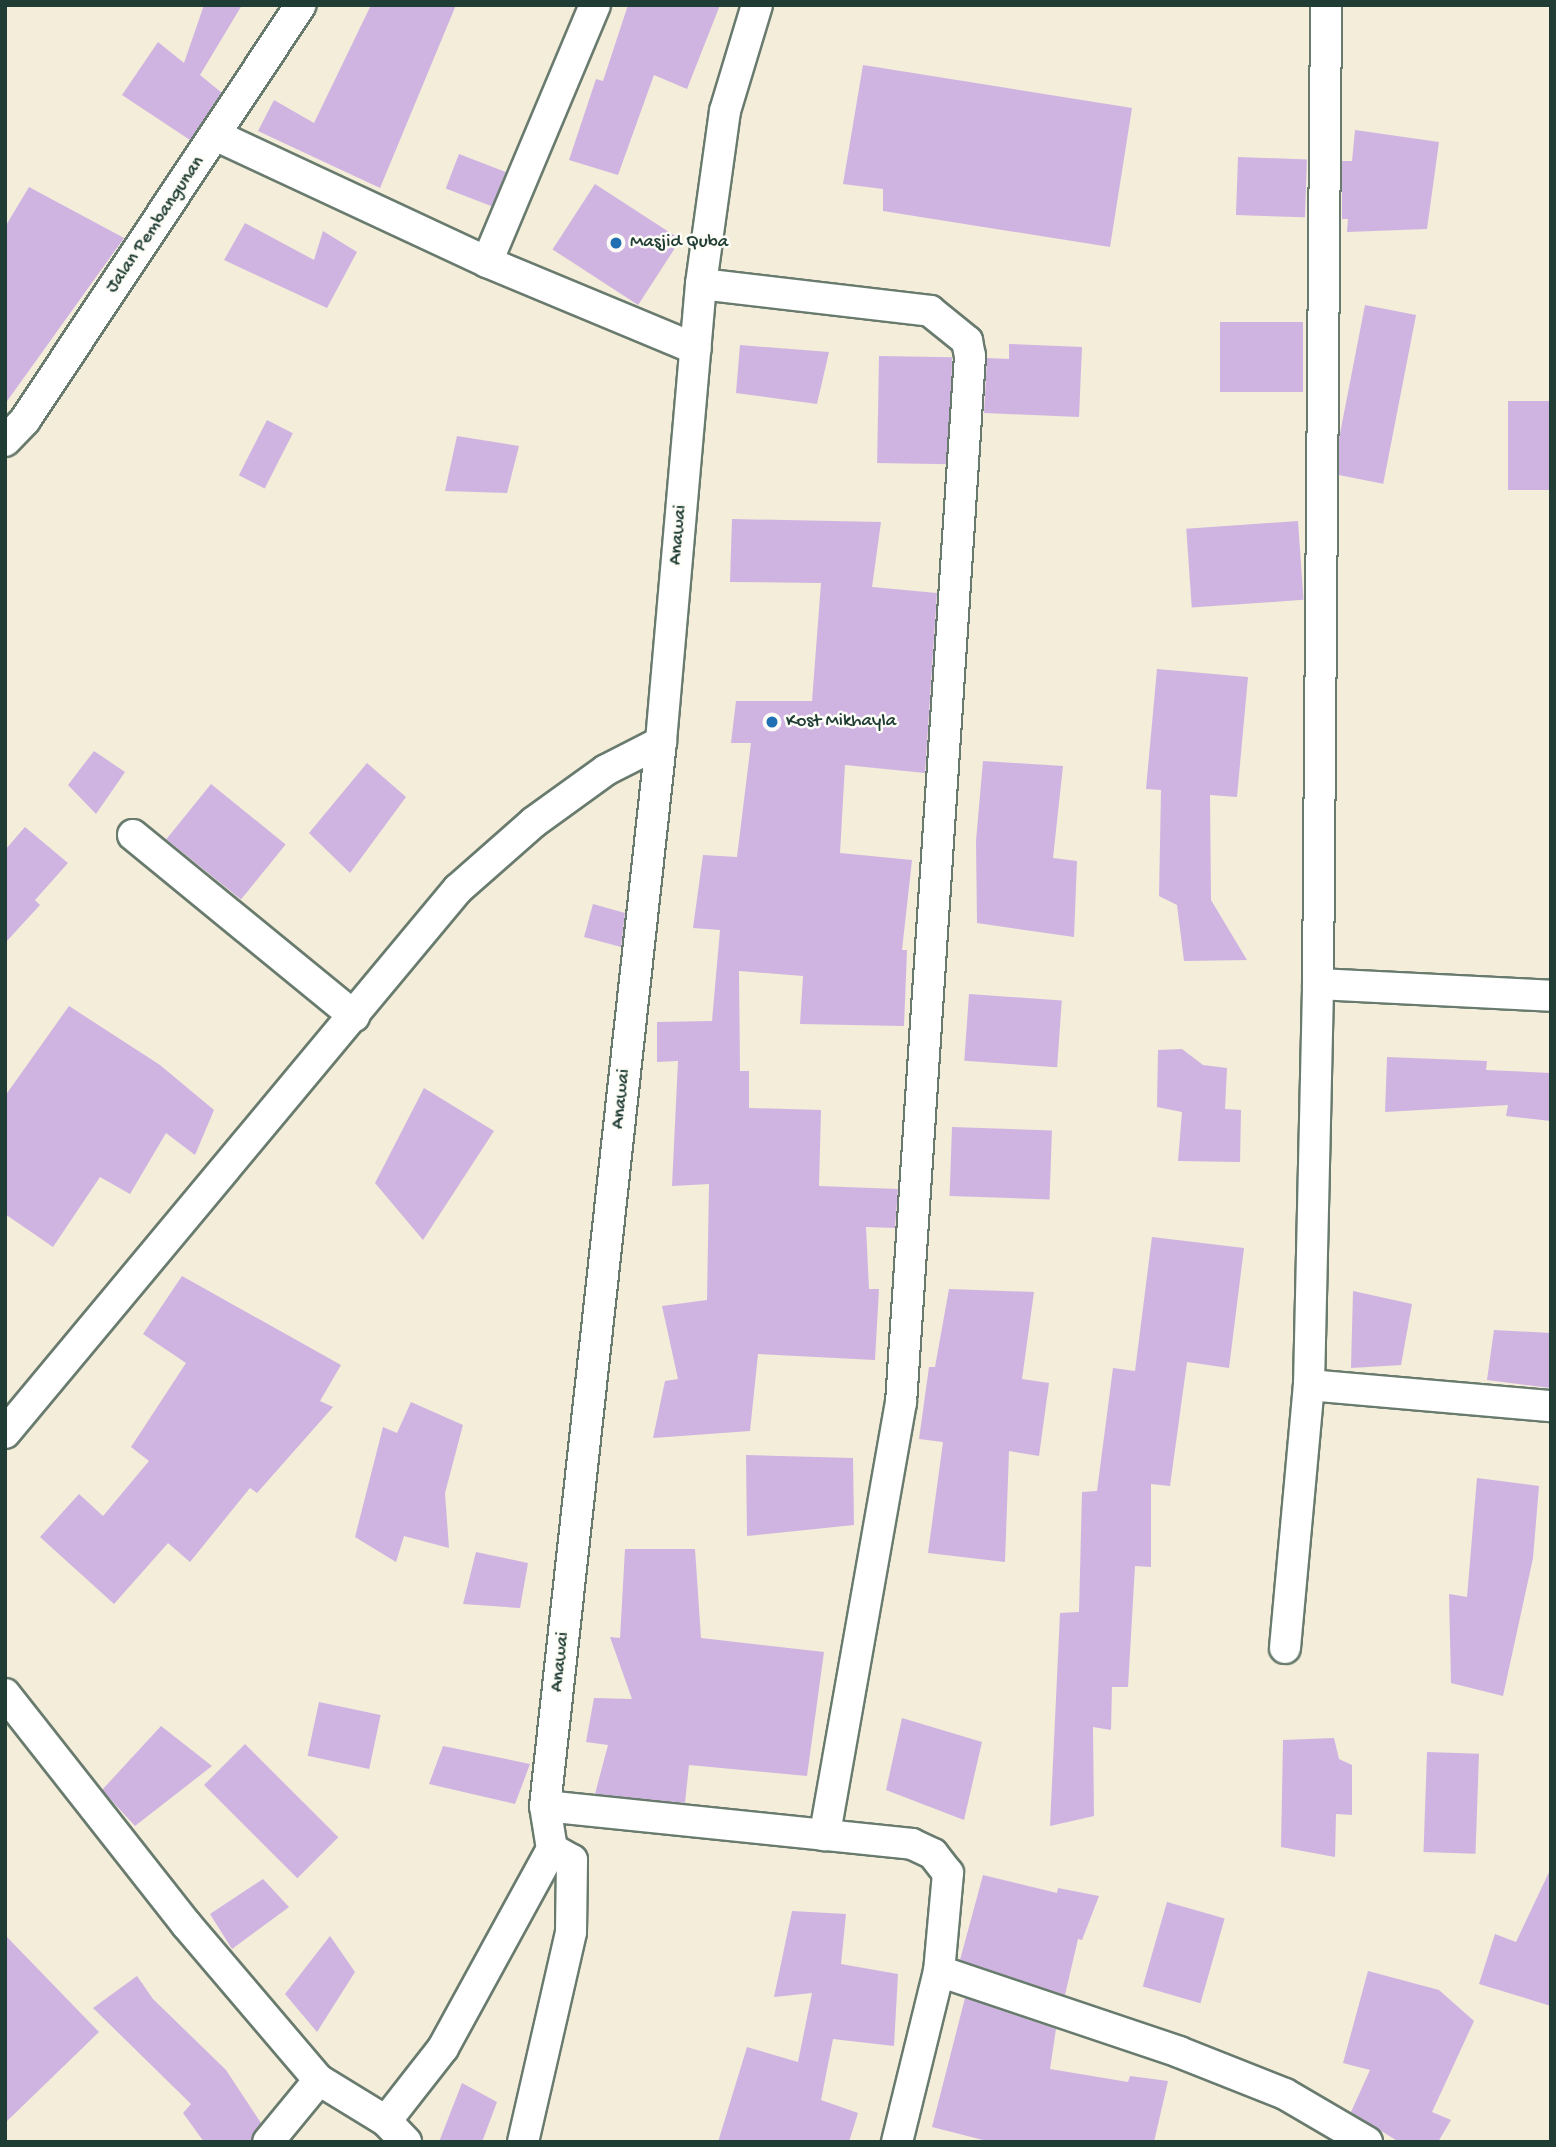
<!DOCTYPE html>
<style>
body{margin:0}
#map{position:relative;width:1556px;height:2147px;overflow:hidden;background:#f3edd9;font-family:"Gochi Hand",sans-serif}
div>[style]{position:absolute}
.building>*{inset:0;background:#cfb4e2;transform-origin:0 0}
.roads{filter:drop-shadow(2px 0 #697b6e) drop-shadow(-2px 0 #697b6e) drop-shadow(0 2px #697b6e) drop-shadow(0 -2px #697b6e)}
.street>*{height:30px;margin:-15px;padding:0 15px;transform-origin:15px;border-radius:15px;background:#fff}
.dots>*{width:19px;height:19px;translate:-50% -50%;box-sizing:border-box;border:4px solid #fdfcf7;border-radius:50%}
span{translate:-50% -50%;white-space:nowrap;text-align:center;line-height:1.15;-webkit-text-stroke:5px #fdfcf7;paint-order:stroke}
.street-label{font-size:19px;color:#1f3d34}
.poi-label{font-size:19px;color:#1f3d34}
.left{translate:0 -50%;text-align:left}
.frame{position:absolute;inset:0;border:7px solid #1f3d34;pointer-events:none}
</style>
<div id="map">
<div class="building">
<i style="clip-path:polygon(204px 5px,242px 5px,200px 75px,222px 93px,190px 140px,122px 95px,158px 42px,184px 63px)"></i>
<i style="clip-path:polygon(371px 5px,456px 5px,380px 188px,258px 131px,274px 100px,314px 123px)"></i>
<i style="clip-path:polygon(628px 5px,720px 5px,687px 89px,654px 75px,618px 175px,569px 160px,596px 79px,603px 81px)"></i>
<i style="clip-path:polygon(863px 65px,1132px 108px,1110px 247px,883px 211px,883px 189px,843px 184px)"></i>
<i style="clip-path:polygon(1355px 130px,1439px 142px,1427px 229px,1347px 232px,1348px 219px,1342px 219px,1342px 161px,1352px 161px)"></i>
<i style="left:459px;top:154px;width:50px;height:37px;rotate:21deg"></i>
<i style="left:1238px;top:157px;width:69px;height:58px;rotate:2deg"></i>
<i style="left:595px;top:184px;width:102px;height:78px;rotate:33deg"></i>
<i style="clip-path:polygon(29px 187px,124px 238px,5px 404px,5px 227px)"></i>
<i style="clip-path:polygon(245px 223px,314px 260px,323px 231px,357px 252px,327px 308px,224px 260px)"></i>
<i style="left:1365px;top:305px;width:52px;height:172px;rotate:11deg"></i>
<i style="left:1220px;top:322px;width:83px;height:70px"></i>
<i style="clip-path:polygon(1009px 344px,1082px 347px,1079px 417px,984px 413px,987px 358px,1009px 359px)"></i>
<i style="clip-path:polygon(740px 345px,829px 352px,817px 404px,736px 393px)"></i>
<i style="left:879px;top:356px;width:73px;height:107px;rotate:1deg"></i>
<i style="left:1551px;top:401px;width:89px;height:43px;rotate:90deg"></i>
<i style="left:267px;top:420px;width:29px;height:62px;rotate:27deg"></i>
<i style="clip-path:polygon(457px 436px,519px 446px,507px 493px,445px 491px)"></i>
<i style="clip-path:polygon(732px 519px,881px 522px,872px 587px,937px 593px,925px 773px,845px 765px,840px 853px,912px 860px,902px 950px,907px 950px,904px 1026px,800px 1024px,803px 976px,739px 971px,740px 1071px,749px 1071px,749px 1108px,821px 1110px,819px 1186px,898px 1189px,895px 1228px,866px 1227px,869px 1289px,879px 1289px,875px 1360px,758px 1354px,750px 1431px,653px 1438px,665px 1381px,678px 1379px,662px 1306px,707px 1300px,709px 1184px,672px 1186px,678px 1061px,657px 1062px,657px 1022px,712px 1021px,720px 930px,693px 928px,703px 855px,737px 857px,751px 743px,731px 743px,736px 701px,812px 701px,821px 583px,730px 582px)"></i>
<i style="left:1298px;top:521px;width:79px;height:112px;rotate:86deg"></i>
<i style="clip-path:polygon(1157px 669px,1248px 677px,1237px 797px,1210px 795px,1211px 900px,1247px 960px,1184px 961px,1177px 905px,1159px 896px,1161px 790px,1146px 789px)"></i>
<i style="clip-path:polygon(94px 751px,125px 772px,96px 814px,68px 785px)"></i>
<i style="clip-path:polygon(983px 761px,1063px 766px,1053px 858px,1077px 861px,1074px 937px,977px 923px,976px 841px)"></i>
<i style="clip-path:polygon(367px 763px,406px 797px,350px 873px,309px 833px)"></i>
<i style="left:211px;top:784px;width:96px;height:71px;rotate:39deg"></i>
<i style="clip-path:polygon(25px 827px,68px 863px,35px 900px,40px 905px,5px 943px,5px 850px)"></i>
<i style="clip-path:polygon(593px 904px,625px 913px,621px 947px,584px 937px)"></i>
<i style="left:969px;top:994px;width:93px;height:67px;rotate:4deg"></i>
<i style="clip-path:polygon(69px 1006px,160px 1065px,214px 1110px,195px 1155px,166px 1133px,130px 1194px,100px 1177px,53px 1247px,5px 1214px,5px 1096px)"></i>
<i style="clip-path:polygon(1182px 1049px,1203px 1065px,1227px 1068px,1225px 1109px,1241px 1110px,1240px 1162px,1178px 1161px,1182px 1112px,1157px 1107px,1158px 1050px)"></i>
<i style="clip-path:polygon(1387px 1057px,1487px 1061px,1486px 1070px,1551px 1073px,1551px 1121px,1506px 1116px,1508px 1105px,1385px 1112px)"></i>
<i style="clip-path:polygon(424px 1088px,494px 1131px,423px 1240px,375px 1183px)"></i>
<i style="left:952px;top:1127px;width:100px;height:69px;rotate:2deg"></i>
<i style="clip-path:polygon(1152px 1237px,1244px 1248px,1229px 1368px,1187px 1362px,1170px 1486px,1151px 1484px,1151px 1567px,1135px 1566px,1128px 1687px,1112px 1687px,1111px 1730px,1093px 1727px,1094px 1816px,1050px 1826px,1060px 1613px,1079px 1612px,1082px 1492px,1097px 1491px,1113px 1368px,1135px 1371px)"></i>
<i style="clip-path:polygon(182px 1276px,341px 1365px,320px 1401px,333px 1407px,257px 1493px,250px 1488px,190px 1562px,168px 1543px,114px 1604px,40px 1537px,79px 1494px,103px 1516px,149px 1461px,131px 1447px,186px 1363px,143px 1334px)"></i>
<i style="clip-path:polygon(949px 1289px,1034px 1292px,1022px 1379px,1049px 1383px,1039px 1456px,1009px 1451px,1005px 1562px,928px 1553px,943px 1442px,919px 1439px,929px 1367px,935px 1367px)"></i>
<i style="clip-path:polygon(1353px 1291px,1412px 1304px,1401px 1365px,1351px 1368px)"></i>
<i style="clip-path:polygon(1494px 1330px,1551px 1333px,1551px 1388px,1487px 1380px)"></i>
<i style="clip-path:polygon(411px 1402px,463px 1425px,445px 1493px,449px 1548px,404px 1536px,396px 1562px,355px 1537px,383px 1427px,397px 1433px)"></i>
<i style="clip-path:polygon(746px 1455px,853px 1458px,854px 1525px,747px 1536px)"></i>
<i style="clip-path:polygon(1477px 1478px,1539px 1486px,1533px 1558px,1503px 1696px,1451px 1683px,1449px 1594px,1467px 1597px)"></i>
<i style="clip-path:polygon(625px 1549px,695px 1549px,701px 1638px,824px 1652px,807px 1776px,689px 1765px,685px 1803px,595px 1794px,608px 1745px,586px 1742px,594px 1698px,632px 1699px,610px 1637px,620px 1638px)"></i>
<i style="clip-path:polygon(476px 1552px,528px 1563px,520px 1608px,463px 1604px)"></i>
<i style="left:319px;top:1702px;width:63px;height:55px;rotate:12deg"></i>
<i style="clip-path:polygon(902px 1718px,982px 1742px,964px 1820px,886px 1790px)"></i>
<i style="clip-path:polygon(161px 1726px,212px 1766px,135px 1826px,102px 1790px)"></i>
<i style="clip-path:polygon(1334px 1738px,1339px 1759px,1352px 1765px,1352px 1815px,1336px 1814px,1335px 1857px,1281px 1847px,1283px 1740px)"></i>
<i style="left:245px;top:1744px;width:132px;height:58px;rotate:45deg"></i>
<i style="clip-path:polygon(443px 1746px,530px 1764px,515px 1804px,429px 1784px)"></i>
<i style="left:1427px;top:1752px;width:52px;height:100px;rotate:2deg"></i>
<i style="clip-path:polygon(1551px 1868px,1551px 2006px,1479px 1984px,1495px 1934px,1516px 1942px)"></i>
<i style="clip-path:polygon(983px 1875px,1057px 1893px,1058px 1888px,1099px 1896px,1082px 1940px,1078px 1939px,1065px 1995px,960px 1960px)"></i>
<i style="clip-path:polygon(263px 1879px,289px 1907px,232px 1949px,210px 1914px)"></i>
<i style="left:1167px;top:1902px;width:60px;height:88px;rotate:16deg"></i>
<i style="clip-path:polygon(792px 1911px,846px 1914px,841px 1964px,898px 1974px,894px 2046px,833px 2039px,821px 2100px,858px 2113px,849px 2142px,718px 2142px,747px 2047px,798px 2062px,812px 1993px,774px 1997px)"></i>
<i style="clip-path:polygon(5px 1935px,99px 2032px,5px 2123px)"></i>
<i style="clip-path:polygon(330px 1936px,355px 1972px,317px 2032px,285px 1994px)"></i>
<i style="clip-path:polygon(1368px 1971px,1439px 1990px,1474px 2021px,1432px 2112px,1451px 2120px,1438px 2142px,1399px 2142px,1351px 2112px,1370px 2070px,1343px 2063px)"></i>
<i style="clip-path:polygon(137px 1976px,153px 1999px,226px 2070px,261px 2123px,251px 2142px,204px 2142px,183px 2113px,191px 2104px,93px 2008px)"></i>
<i style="clip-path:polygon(965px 1998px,1056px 2029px,1050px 2069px,1128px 2082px,1130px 2076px,1168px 2081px,1154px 2142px,991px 2142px,932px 2127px)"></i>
<i style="clip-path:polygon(462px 2083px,497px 2102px,482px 2142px,439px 2142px)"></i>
</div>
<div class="roads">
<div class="street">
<i style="left:757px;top:5px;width:111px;rotate:106.8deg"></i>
<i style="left:725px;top:111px;width:175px;rotate:97.9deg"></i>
<i style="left:701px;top:284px;width:460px;rotate:95deg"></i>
<i style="left:661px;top:742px;width:1070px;rotate:96.22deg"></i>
<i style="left:545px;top:1806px;width:369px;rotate:5.9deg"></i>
<i style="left:912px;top:1844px;width:23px;rotate:25deg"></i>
<i style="left:933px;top:1854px;width:24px;rotate:52deg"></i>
<i style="left:948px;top:1873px;width:98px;rotate:95.2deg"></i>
<i style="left:939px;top:1971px;width:253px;rotate:18.6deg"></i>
<i style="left:1179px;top:2052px;width:114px;rotate:21.6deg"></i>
<i style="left:1285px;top:2094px;width:95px;rotate:30.3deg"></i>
<i style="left:217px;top:136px;width:298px;rotate:25deg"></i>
<i style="left:487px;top:262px;width:279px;rotate:-67.2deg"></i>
<i style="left:487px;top:262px;width:226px;rotate:22.6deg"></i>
<i style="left:701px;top:284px;width:231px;rotate:6.7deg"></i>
<i style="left:930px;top:311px;width:48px;rotate:39deg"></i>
<i style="left:967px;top:341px;width:15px;rotate:79deg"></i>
<i style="left:970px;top:356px;width:1048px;rotate:93.77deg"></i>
<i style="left:901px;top:1402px;width:440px;rotate:100deg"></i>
<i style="left:5px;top:441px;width:29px;rotate:-46deg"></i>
<i style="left:25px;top:420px;width:498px;rotate:-56.4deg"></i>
<i style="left:133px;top:835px;width:286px;rotate:39.3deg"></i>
<i style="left:1318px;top:984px;width:233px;rotate:2.9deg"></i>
<i style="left:1309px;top:1385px;width:243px;rotate:5deg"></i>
<i style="left:5px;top:1433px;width:708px;rotate:-50.22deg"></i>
<i style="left:458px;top:889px;width:101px;rotate:-41.4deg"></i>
<i style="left:534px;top:822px;width:89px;rotate:-35.8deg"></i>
<i style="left:606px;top:770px;width:62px;rotate:-27deg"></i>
<i style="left:1285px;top:1648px;width:264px;rotate:-84.8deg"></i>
<i style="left:1309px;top:1385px;width:401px;rotate:-88.7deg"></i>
<i style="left:1318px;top:984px;width:979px;rotate:-89.53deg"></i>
<i style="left:5px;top:1694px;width:293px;rotate:51.8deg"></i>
<i style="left:186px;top:1924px;width:205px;rotate:49.6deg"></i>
<i style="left:319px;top:2080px;width:80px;rotate:129.4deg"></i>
<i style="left:319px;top:2080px;width:79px;rotate:31.5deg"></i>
<i style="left:386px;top:2121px;width:29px;rotate:46deg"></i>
<i style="left:386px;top:2121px;width:93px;rotate:-52deg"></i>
<i style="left:443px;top:2048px;width:227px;rotate:-61.3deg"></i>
<i style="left:552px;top:1849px;width:44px;rotate:-99.2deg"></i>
<i style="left:523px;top:2142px;width:215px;rotate:-77.1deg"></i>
<i style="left:571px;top:1932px;width:72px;rotate:-89.2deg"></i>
<i style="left:572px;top:1860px;width:23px;rotate:-151deg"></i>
<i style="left:897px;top:2142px;width:176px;rotate:-76.2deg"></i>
</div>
</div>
<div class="dots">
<i style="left:616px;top:243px;background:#1f6fb2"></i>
<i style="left:772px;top:722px;background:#1f6fb2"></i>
</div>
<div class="street-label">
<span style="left:156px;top:225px;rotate:-56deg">Jalan Pembangunan</span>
<span style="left:679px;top:535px;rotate:-85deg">Anawai</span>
<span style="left:622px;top:1099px;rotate:-84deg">Anawai</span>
<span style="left:561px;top:1662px;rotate:-84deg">Anawai</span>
</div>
<div class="poi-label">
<span class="left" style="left:630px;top:243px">Masjid Quba</span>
<span class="left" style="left:786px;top:722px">Kost Mikhayla</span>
</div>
<div class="frame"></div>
</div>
